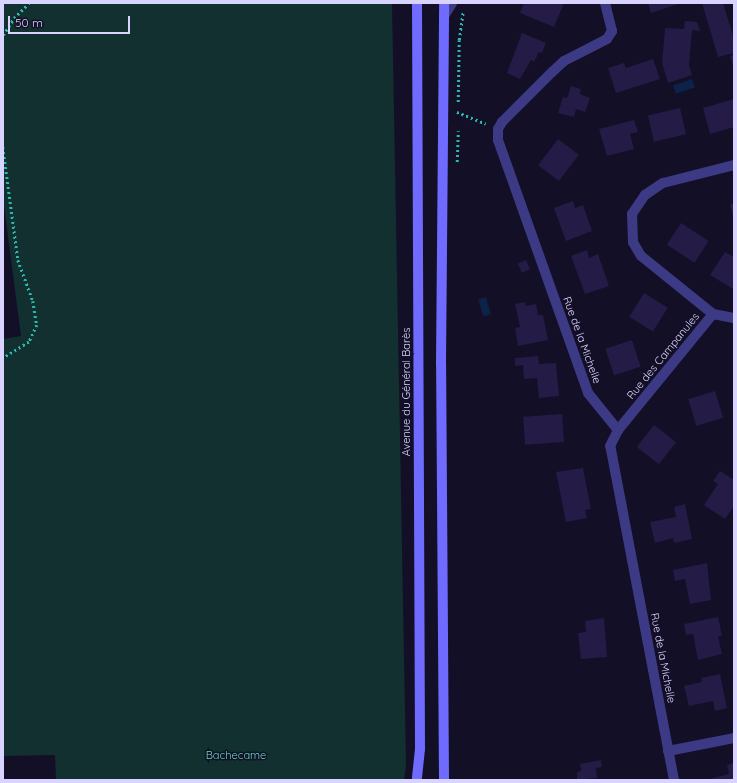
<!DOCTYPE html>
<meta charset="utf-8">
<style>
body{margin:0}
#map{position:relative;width:737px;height:783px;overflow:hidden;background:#130f26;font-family:Quicksand,sans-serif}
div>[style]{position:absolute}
.green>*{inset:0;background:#12302f}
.water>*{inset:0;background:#0c2248;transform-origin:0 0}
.building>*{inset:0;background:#241b47;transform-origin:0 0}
.path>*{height:2.5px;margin-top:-1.25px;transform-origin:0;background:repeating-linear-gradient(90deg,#2fb8b0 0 2px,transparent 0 5px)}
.minor>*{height:10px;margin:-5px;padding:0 5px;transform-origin:5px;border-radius:5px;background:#3d3a85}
.secondary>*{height:10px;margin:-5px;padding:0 5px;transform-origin:5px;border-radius:5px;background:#6f6bff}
span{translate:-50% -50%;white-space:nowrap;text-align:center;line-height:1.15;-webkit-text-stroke:3px #130f26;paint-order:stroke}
.street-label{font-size:11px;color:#d9d4ff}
.park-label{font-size:11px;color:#5fe0c0}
.frame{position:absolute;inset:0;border:4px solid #d9d4ff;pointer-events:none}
.scale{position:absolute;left:8px;top:16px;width:122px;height:18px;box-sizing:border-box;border:2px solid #d9d4ff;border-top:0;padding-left:5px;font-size:12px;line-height:14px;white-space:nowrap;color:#d9d4ff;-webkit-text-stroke:3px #130f26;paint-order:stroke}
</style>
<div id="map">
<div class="green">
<i style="clip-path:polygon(3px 3px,392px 3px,406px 765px,404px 780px,56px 780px,55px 755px,3px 756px,3px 339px,21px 336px,3px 198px)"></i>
</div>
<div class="water">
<i style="left:692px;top:79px;width:9px;height:20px;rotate:72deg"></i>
<i style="left:486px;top:297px;width:18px;height:8px;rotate:74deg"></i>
</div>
<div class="building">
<i style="clip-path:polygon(524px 3px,564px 3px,554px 27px,520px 13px)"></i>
<i style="clip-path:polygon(648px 3px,681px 3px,651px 13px)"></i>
<i style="clip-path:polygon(702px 3px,723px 3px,734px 39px,734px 53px,718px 57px)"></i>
<i style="clip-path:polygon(685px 21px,697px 22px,700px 31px,692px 30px,689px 65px,692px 75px,668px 83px,662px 63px,665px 28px,684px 29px)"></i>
<i style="clip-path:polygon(522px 33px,546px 43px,542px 53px,539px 52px,534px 62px,531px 60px,520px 79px,507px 73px)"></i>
<i style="clip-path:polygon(734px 55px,734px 68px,730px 56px)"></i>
<i style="clip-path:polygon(653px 59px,660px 79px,616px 93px,608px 68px,624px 63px,626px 68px)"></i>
<i style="clip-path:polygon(571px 86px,581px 89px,580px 94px,590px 98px,585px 112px,576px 109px,574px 117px,558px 113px,563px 97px,567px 98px)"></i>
<i style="clip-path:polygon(734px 99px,734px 127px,710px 134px,703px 108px)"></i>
<i style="left:680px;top:108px;width:27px;height:33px;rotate:77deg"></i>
<i style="clip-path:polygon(634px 120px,638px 132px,630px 134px,634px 149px,607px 156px,599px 129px)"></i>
<i style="left:558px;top:139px;width:26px;height:33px;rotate:37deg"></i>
<i style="clip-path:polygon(573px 201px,575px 208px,583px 205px,592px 231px,566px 241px,554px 208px)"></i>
<i style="clip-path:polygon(730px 204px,734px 204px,734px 217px,733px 217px)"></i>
<i style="left:681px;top:223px;width:33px;height:26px;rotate:33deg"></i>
<i style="clip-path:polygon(587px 250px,589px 258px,598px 254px,609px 286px,585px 294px,571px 256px)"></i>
<i style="clip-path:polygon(725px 252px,734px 257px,733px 289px,710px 275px)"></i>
<i style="left:526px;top:260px;width:10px;height:9px;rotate:66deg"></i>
<i style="left:644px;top:293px;width:28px;height:28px;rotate:32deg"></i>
<i style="clip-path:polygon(525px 302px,526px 306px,536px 304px,538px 315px,543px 315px,548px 340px,518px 346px,515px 328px,520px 327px,515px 304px)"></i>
<i style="left:632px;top:340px;width:28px;height:28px;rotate:72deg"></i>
<i style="clip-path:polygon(538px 356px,539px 364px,556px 363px,559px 396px,539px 398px,537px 378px,524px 379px,523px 365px,515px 366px,515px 358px)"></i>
<i style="left:715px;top:391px;width:28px;height:28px;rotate:73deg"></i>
<i style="left:562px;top:414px;width:28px;height:39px;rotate:86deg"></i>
<i style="left:654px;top:425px;width:28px;height:28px;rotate:38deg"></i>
<i style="clip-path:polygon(583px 468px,591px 509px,585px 510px,587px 518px,566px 522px,556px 472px)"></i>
<i style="clip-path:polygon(720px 471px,734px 480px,734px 506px,725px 519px,704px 505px,718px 484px,713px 481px)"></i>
<i style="clip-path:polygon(685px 504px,692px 539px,674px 543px,673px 538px,655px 543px,650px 522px,676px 517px,674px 507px)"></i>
<i style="clip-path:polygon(707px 563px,711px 600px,690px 604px,685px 579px,675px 581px,673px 570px)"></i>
<i style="clip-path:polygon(718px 617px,722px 636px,718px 636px,722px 654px,698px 660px,693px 634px,686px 635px,684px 624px)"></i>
<i style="clip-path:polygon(604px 618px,607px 657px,581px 659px,578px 633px,586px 632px,585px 621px)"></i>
<i style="clip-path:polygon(720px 674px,727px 708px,715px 711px,713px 701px,689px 706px,684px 686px,702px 682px,701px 678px)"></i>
<i style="clip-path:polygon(601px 760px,602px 767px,596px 768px,597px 778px,577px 780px,577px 772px,581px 771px,580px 764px)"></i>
<i style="clip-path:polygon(734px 763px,734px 780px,705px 780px,729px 774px,727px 765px)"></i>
</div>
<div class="path">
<i style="left:3px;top:35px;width:20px;rotate:-57deg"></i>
<i style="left:14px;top:18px;width:21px;rotate:-45deg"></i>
<i style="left:458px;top:102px;width:62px;rotate:-89.1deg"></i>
<i style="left:459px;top:40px;width:29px;rotate:-82deg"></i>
<i style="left:457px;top:112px;width:31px;rotate:22deg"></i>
<i style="left:3px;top:147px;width:114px;rotate:82.4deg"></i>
<i style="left:18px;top:260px;width:44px;rotate:69.9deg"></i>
<i style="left:33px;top:301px;width:24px;rotate:81deg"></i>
<i style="left:37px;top:325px;width:19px;rotate:115deg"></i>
<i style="left:29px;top:342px;width:31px;rotate:148deg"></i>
<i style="left:457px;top:162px;width:31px;rotate:-88deg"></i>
</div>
<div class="minor">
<i style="left:605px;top:3px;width:29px;rotate:76deg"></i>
<i style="left:612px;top:31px;width:9px;rotate:122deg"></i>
<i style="left:607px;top:39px;width:48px;rotate:152.9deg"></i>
<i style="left:564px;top:61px;width:16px;rotate:137deg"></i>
<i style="left:552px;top:72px;width:71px;rotate:135deg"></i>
<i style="left:502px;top:122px;width:8px;rotate:120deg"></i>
<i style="left:498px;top:129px;width:11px;rotate:90deg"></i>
<i style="left:498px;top:140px;width:269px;rotate:70.4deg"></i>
<i style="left:588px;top:393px;width:48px;rotate:51deg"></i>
<i style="left:444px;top:16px;width:15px;rotate:-58deg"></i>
<i style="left:713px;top:314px;width:92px;rotate:-141.1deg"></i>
<i style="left:641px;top:256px;width:16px;rotate:-120deg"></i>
<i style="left:633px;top:242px;width:28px;rotate:-92deg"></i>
<i style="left:632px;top:214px;width:23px;rotate:-56deg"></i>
<i style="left:645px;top:195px;width:22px;rotate:-34deg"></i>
<i style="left:663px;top:183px;width:73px;rotate:-14.2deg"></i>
<i style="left:668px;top:751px;width:67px;rotate:-11.1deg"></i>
<i style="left:674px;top:780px;width:340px;rotate:-100.8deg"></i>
<i style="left:610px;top:446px;width:18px;rotate:-63deg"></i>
<i style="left:618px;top:430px;width:150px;rotate:-50.7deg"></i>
<i style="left:713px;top:314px;width:21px;rotate:11deg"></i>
</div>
<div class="secondary">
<i style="left:417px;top:3px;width:746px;rotate:89.77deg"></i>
<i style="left:420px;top:749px;width:31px;rotate:96deg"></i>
<i style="left:444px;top:780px;width:416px;rotate:-90.4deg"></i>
<i style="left:441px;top:364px;width:361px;rotate:-89.5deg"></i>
</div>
<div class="street-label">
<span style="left:582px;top:340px;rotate:70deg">Rue de la Michelle</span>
<span style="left:663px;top:356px;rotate:-51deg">Rue des Campanules</span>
<span style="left:406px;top:392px;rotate:-90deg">Avenue du Général Barès</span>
<span style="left:663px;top:658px;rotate:79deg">Rue de la Michelle</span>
</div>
<div class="park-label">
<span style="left:236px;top:755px">Bachecame</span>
</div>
<div class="frame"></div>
<div class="scale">50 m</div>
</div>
